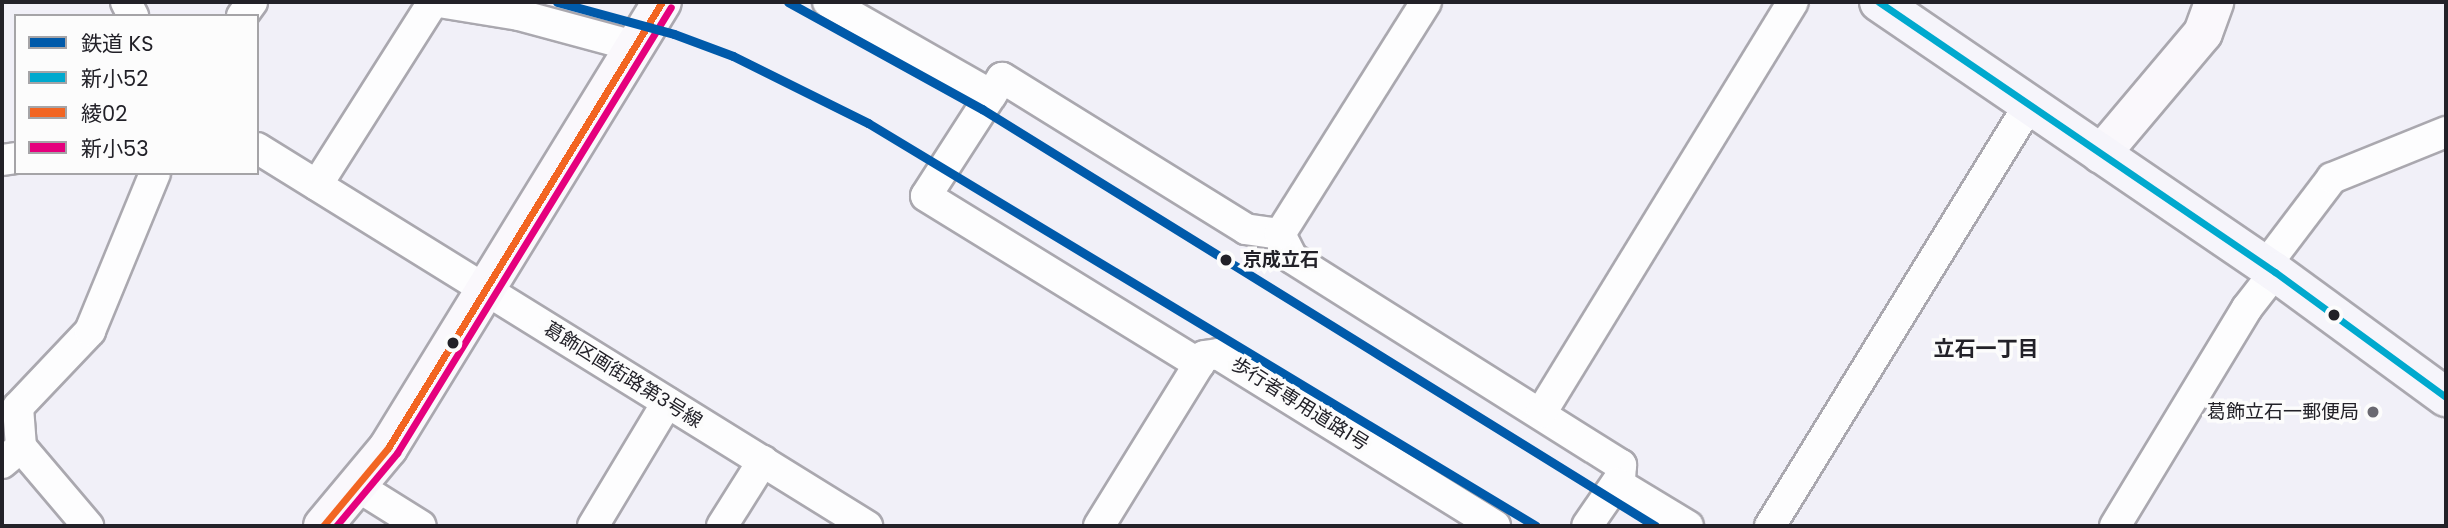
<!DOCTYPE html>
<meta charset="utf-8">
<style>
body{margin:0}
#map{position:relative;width:2448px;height:528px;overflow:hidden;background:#f1f0f8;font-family:Poppins,"Noto Sans JP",sans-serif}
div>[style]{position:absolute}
.roads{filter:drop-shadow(2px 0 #aaa8af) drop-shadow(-2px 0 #aaa8af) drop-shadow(0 2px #aaa8af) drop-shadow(0 -2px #aaa8af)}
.street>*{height:30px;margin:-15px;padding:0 15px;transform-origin:15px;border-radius:15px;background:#fdfdfe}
.secondary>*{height:38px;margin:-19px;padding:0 19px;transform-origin:19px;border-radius:19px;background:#faf8fc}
.primary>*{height:38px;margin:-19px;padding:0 19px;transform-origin:19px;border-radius:19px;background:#f6f5fb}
.bus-1>*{height:7px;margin:-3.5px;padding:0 3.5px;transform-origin:3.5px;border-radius:3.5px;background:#00a9ce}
.bus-2>*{height:7px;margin:-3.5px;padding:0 3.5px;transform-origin:3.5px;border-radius:3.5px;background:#f26522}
.bus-3>*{height:7px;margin:-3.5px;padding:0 3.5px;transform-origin:3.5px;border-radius:3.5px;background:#e5007d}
.rail-1>*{height:9px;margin:-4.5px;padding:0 4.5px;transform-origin:4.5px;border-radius:4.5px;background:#005aaa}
.dots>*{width:19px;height:19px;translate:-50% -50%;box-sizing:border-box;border:4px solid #fcfcfc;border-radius:50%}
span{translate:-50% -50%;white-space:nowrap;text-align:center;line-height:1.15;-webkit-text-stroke:7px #fcfcfc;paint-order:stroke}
.stop-label{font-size:19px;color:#222128;font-weight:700}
.left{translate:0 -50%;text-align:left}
.street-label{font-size:19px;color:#222128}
.poi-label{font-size:19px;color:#222128}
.right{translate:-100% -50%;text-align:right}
.neighbourhood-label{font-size:21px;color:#222128;font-weight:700}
.frame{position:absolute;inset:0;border:4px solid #222128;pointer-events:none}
.legend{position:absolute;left:14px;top:14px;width:245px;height:161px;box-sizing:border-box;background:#fcfcfc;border:2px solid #a5a4a7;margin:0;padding:9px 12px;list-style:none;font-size:21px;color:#222128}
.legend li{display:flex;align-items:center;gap:14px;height:35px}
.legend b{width:35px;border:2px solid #a5a4a7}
</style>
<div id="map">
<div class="roads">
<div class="street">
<i style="left:126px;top:2px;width:16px;rotate:63deg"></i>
<i style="left:439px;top:2px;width:81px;rotate:9.2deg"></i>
<i style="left:519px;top:15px;width:119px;rotate:15.1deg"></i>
<i style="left:828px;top:2px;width:188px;rotate:29.7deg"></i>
<i style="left:242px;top:16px;width:17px;rotate:-54deg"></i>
<i style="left:257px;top:148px;width:718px;rotate:31.79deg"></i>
<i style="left:2px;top:160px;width:14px;rotate:-8deg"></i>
<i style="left:317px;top:185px;width:217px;rotate:-57.6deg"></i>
<i style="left:1280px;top:234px;width:34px;rotate:-172deg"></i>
<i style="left:1246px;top:229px;width:287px;rotate:-148.2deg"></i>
<i style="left:1002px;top:78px;width:140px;rotate:122.8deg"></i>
<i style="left:926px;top:196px;width:321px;rotate:31.6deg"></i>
<i style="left:1199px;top:364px;width:9px;rotate:-58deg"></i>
<i style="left:1204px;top:356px;width:14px;rotate:-8deg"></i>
<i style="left:1218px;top:354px;width:326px;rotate:31.8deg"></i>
<i style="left:1280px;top:234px;width:27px;rotate:63deg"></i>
<i style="left:1292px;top:258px;width:389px;rotate:32.2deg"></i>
<i style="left:1621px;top:465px;width:13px;rotate:94deg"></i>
<i style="left:1620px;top:478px;width:58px;rotate:124.5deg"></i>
<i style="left:1280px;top:234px;width:274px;rotate:-57.8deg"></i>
<i style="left:2266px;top:265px;width:109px;rotate:-52.8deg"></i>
<i style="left:2332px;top:178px;width:123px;rotate:-22deg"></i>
<i style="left:1541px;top:413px;width:482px;rotate:-58.5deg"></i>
<i style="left:21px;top:447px;width:104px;rotate:49.7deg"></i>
<i style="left:2px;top:463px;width:25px;rotate:-40deg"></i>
<i style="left:21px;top:447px;width:40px;rotate:-94.3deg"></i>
<i style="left:18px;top:407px;width:105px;rotate:-46.5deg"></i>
<i style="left:90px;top:331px;width:171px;rotate:-67.6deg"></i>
<i style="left:1617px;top:483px;width:83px;rotate:31.2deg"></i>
<i style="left:357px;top:486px;width:75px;rotate:32deg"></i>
<i style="left:593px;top:526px;width:144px;rotate:-59deg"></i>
<i style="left:722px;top:526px;width:77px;rotate:-57.8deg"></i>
<i style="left:1099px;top:526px;width:190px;rotate:-58.3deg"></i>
<i style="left:1770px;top:526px;width:496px;rotate:-58.4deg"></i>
<i style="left:2115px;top:526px;width:255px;rotate:-58.8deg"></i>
<i style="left:2247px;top:308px;width:46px;rotate:-52.1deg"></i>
</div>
<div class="secondary">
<i style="left:2101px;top:154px;width:158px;rotate:-49.9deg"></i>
<i style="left:2203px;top:33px;width:33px;rotate:-70deg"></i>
<i style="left:323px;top:526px;width:102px;rotate:-50.2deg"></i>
<i style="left:388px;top:448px;width:523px;rotate:-58.44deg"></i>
</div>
<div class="primary">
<i style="left:1879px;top:2px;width:479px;rotate:34.3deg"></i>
<i style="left:2275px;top:272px;width:212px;rotate:36.2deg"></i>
</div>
</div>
<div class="bus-1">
<i style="left:1879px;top:2px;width:479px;rotate:34.3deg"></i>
<i style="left:2275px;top:272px;width:212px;rotate:36.2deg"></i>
</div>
<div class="bus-2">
<i style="left:323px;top:526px;width:102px;rotate:-50.2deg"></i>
<i style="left:388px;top:448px;width:523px;rotate:-58.44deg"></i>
</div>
<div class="bus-3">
<i style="left:336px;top:526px;width:95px;rotate:-50.1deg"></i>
<i style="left:397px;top:453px;width:523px;rotate:-58.44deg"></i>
</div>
<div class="rail-1">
<i style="left:557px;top:2px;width:121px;rotate:15.3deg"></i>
<i style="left:674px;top:34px;width:63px;rotate:20.4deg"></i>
<i style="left:733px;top:56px;width:151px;rotate:26.4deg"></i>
<i style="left:868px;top:123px;width:780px;rotate:31.1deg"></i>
<i style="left:788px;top:2px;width:222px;rotate:28.9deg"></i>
<i style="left:982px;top:109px;width:792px;rotate:31.78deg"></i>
</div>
<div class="dots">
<i style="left:1226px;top:260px;background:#222128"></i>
<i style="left:2334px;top:315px;background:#222128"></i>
<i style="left:453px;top:343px;background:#222128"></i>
<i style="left:2373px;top:412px;background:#6a6971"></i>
</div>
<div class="stop-label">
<span class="left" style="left:1243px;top:260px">京成立石</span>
</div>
<div class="street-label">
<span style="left:623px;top:375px;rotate:32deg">葛飾区画街路第3号線</span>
<span style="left:1300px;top:404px;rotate:32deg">歩行者専用道路1号</span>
</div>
<div class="poi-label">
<span class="right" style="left:2359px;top:412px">葛飾立石一郵便局</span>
</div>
<div class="neighbourhood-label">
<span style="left:1986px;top:349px">立石一丁目</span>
</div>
<div class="frame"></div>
<ul class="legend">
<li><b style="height:9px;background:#005aaa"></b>鉄道 KS</li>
<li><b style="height:9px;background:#00a9ce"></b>新小52</li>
<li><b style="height:9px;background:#f26522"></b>綾02</li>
<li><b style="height:9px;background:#e5007d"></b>新小53</li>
</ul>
</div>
